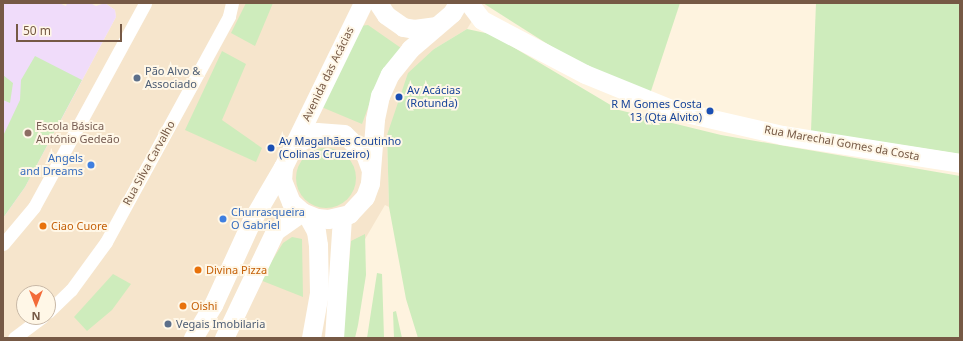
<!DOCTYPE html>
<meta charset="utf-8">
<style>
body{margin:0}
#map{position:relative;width:963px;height:341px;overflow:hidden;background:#fef3df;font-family:"Noto Sans",sans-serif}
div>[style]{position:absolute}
.residential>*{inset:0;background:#f6e5cc}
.education>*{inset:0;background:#f0dcfa}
.green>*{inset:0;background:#ceecbc}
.round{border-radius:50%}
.minor>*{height:13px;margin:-6.5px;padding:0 6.5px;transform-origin:6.5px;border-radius:6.5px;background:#fff}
.secondary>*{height:19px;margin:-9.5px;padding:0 9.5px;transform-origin:9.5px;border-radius:9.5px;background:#fff}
.dots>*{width:11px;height:11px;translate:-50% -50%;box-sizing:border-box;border:2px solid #fff7e7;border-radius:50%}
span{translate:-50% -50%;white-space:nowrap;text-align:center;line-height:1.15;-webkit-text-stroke:4px #fff7e7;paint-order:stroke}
.service-label{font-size:11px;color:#4e5e75}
.left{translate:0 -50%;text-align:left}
.street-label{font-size:11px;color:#765945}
.transit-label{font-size:11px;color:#164399}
.right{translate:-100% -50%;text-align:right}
.education-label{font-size:11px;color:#785e54}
.shop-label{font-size:11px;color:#366cbe}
.food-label{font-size:11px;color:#c56008}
.frame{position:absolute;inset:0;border:4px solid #765945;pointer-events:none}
.north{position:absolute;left:16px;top:285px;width:40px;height:40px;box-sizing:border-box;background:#fff7e7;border:1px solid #c8b8a6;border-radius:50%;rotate:180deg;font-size:11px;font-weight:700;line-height:16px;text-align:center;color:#765945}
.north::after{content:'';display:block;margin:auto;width:14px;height:18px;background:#f36b39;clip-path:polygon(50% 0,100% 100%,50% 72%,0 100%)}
.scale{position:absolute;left:16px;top:24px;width:106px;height:18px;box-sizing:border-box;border:2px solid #765945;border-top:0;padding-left:5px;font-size:12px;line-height:14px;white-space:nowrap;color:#765945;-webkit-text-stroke:3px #fff7e7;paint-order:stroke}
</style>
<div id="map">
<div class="residential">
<i style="clip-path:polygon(evenodd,105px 3px,483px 3px,467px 29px,434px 49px,387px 135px,389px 207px,385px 205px,358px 251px,346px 338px,3px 338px,3px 218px,25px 187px,116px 17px,115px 10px,105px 3px,24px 293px,48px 293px,48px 317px,24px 317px,24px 293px)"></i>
</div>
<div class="education">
<i style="clip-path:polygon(3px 3px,59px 3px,66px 6px,67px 3px,90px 3px,96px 6px,105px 3px,115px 10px,116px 17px,25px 187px,3px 218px)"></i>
</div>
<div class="green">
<i style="clip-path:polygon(246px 3px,273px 3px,255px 46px,231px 33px)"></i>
<i style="clip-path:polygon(483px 3px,680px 3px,650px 94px,568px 57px)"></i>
<i style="clip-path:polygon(816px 3px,960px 3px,960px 154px,811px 131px)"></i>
<i style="clip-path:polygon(368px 25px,401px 48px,373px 94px,362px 124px,319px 106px,359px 26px)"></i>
<i style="clip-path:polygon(467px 29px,490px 34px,513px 47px,619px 110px,721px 135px,960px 176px,960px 338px,418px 338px,406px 299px,389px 207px,387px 135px,408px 73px,434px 49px)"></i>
<i style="clip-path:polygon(222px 51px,246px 64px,222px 120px,262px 148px,256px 162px,185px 130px)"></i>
<i style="clip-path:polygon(35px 56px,82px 80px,25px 187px,3px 218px,3px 136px,20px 100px,21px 80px)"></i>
<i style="clip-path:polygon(3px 75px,13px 83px,10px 103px,3px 100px)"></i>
<i class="round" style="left:296px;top:148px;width:60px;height:60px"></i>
<i style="clip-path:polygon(365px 234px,366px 275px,358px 325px,355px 338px,342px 338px,351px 241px)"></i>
<i style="clip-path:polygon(292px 237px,302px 239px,303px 297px,260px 280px,283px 243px)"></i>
<i style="clip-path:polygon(377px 273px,382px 274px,384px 338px,367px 338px)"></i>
<i style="clip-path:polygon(113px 274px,131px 284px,112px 310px,87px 331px,74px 317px)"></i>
<i style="clip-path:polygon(396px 311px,402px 338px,394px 338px,393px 312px)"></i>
</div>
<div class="minor">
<i style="left:3px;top:244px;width:48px;rotate:-50deg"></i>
<i style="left:34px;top:207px;width:232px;rotate:-61.4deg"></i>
<i style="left:48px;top:312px;width:32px;rotate:-44deg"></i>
<i style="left:71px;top:290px;width:59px;rotate:-53.9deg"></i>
<i style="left:106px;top:242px;width:257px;rotate:-61.4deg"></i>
<i style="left:229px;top:16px;width:13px;rotate:-77deg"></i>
<i style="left:14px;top:338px;width:35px;rotate:-37deg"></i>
</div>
<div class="secondary">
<i style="left:363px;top:3px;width:182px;rotate:116deg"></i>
<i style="left:283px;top:167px;width:13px;rotate:94deg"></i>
<i style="left:282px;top:180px;width:24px;rotate:68deg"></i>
<i style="left:291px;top:202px;width:15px;rotate:42deg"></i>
<i style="left:302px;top:212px;width:16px;rotate:22deg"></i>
<i style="left:317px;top:218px;width:11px;rotate:5deg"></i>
<i style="left:328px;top:219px;width:22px;rotate:-13deg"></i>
<i style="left:349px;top:214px;width:23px;rotate:-47deg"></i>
<i style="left:365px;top:197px;width:15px;rotate:-70deg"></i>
<i style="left:370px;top:183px;width:64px;rotate:-85.5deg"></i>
<i style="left:375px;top:119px;width:24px;rotate:-78deg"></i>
<i style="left:380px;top:96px;width:24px;rotate:-66deg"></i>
<i style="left:390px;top:74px;width:32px;rotate:-51deg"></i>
<i style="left:410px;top:49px;width:55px;rotate:-40.6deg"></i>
<i style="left:452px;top:13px;width:12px;rotate:-59deg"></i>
<i style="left:378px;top:3px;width:14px;rotate:56deg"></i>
<i style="left:386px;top:15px;width:21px;rotate:35deg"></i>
<i style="left:403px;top:27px;width:11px;rotate:10deg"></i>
<i style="left:414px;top:29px;width:21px;rotate:-8deg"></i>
<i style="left:469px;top:3px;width:21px;rotate:53deg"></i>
<i style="left:482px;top:20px;width:116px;rotate:27.7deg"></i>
<i style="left:585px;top:74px;width:95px;rotate:22.2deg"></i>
<i style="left:673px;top:110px;width:112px;rotate:12.9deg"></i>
<i style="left:782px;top:135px;width:180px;rotate:8.9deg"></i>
<i style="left:294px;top:145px;width:26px;rotate:-29deg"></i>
<i style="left:317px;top:132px;width:27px;rotate:4deg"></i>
<i style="left:344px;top:134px;width:29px;rotate:44deg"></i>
<i style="left:365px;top:154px;width:15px;rotate:70deg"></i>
<i style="left:307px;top:215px;width:18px;rotate:61deg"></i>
<i style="left:316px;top:231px;width:14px;rotate:82deg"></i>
<i style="left:318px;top:245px;width:48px;rotate:88.8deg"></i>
<i style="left:319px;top:293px;width:46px;rotate:100.1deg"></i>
<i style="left:193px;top:338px;width:39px;rotate:-59deg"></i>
<i style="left:213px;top:305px;width:94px;rotate:-65.4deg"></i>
<i style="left:252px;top:220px;width:61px;rotate:-59.7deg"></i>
<i style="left:224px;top:338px;width:119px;rotate:-64.5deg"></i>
<i style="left:275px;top:231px;width:33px;rotate:-35deg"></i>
<i style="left:334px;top:338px;width:121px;rotate:-86.2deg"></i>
</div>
<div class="dots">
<i style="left:137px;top:78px;background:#5c6f8a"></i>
<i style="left:399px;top:97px;background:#1a4fb4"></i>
<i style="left:710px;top:111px;background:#1a4fb4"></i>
<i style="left:28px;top:133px;background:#8d6e63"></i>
<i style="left:271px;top:148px;background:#1a4fb4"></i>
<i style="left:91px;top:165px;background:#3f7fe0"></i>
<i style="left:223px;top:219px;background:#3f7fe0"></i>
<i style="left:43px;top:226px;background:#e8710a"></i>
<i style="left:198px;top:270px;background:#e8710a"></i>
<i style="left:183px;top:306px;background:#e8710a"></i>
<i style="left:168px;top:324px;background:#5c6f8a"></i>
</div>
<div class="service-label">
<span class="left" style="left:145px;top:78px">Pão Alvo &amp;<br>Associado</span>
<span class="left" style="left:176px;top:324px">Vegais Imobilaria</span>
</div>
<div class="street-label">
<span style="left:328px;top:74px;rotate:-64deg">Avenida das Acácias</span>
<span style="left:842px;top:143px;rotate:10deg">Rua Marechal Gomes da Costa</span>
<span style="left:149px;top:163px;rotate:-61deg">Rua Silva Carvalho</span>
</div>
<div class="transit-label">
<span class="left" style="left:407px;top:97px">Av Acácias<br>(Rotunda)</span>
<span class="right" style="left:702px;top:111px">R M Gomes Costa<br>13 (Qta Alvito)</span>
<span class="left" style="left:279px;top:148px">Av Magalhães Coutinho<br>(Colinas Cruzeiro)</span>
</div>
<div class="education-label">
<span class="left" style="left:36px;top:133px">Escola Básica<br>António Gedeão</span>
</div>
<div class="shop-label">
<span class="right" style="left:83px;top:165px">Angels<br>and Dreams</span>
<span class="left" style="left:231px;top:219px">Churrasqueira<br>O Gabriel</span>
</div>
<div class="food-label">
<span class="left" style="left:51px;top:226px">Ciao Cuore</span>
<span class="left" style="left:206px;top:270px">Divina Pizza</span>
<span class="left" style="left:191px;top:306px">Oishi</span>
</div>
<div class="frame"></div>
<div class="north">N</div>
<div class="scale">50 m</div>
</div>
